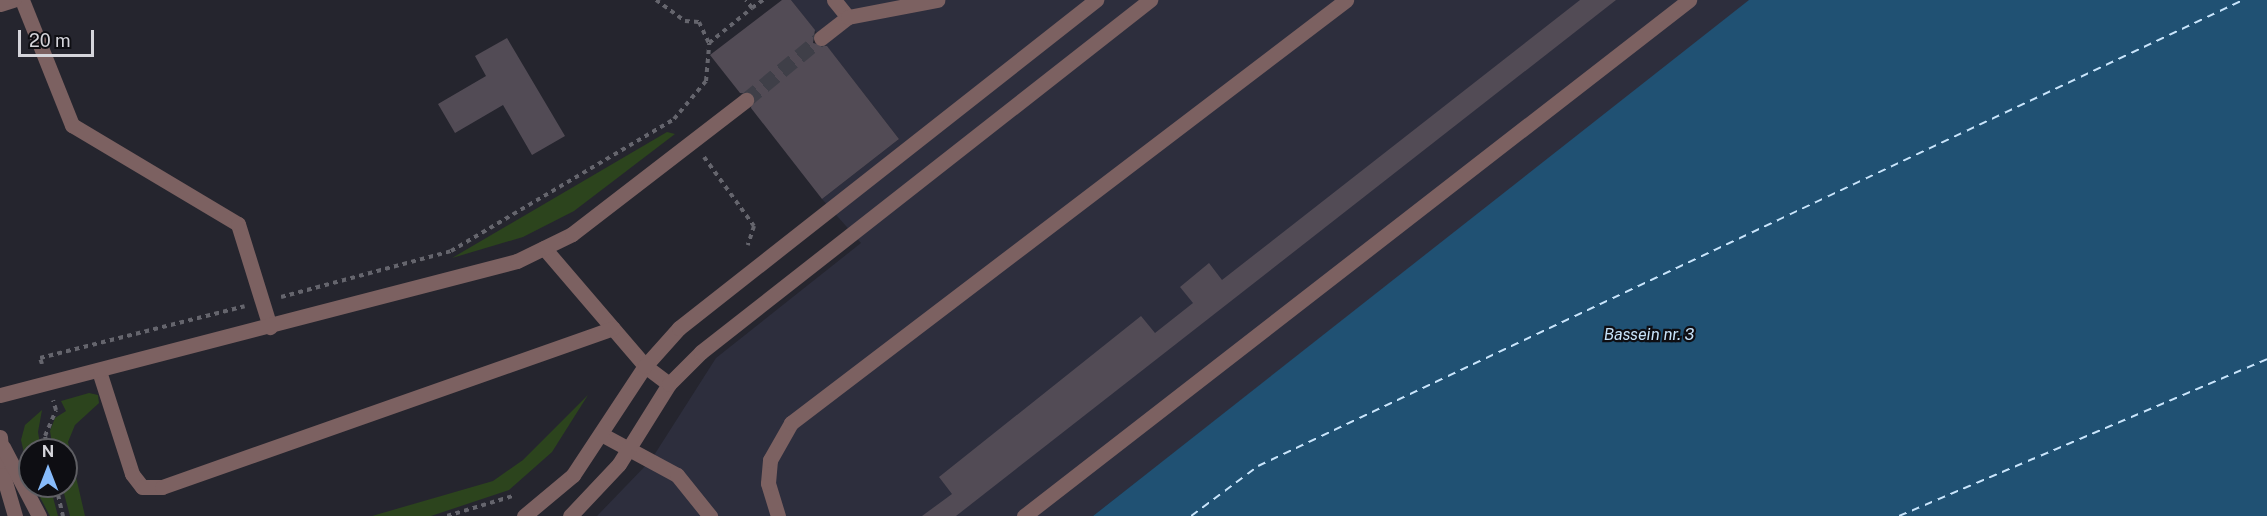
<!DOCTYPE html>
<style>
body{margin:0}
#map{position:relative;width:2267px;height:516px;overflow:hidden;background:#25252e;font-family:"Public Sans",sans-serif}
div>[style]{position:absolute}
.built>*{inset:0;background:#2d2e3d}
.green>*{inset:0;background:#2c441d}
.water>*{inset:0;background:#205173}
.ferry>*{height:1.5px;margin-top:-0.75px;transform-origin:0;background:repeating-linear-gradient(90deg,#c8e4fb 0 8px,transparent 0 14px)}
.building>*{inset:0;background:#524b55}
.minor-tunnel>*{height:15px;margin-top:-7.5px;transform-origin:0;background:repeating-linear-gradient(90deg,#3f3f48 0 15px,transparent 0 23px)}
.path>*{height:4px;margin-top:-2px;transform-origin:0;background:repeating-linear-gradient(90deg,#65656d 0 4.5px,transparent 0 9px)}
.minor>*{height:15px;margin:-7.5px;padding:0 7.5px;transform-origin:7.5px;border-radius:7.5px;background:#7c6161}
span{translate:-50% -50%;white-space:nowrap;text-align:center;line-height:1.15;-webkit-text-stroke:4.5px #0e0e13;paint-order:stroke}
.water-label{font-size:16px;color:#c8e4fb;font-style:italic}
.north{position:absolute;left:18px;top:438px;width:60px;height:60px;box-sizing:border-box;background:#0e0e13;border:2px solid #5e5e63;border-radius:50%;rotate:0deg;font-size:16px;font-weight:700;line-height:24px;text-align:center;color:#d5d5db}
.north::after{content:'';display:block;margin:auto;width:21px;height:27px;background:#87bbfb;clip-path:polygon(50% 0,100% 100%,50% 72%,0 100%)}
.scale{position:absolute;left:18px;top:30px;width:76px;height:27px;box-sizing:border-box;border:3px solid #d5d5db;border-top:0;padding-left:8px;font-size:18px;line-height:21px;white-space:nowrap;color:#d5d5db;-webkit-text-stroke:4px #0e0e13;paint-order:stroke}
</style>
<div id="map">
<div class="built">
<i style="clip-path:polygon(791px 0,1751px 0,1093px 516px,597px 516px,651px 460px,716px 358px,861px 243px,822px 199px,899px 139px)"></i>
</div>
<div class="green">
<i style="clip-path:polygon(667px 132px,675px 134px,574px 211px,523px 237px,452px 258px)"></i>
<i style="clip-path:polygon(89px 393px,98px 395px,99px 403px,75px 425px,68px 442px,85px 516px,70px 516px,62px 486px,66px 486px,66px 450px,53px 450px,50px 431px,55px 418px,66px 411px,61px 401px)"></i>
<i style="clip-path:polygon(588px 395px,552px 452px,509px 490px,431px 516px,372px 516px,493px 481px,523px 460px)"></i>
<i style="clip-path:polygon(42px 410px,38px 432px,41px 450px,30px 450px,30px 479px,21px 440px,25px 425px)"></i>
<i style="clip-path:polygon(34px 486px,50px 486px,58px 516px,50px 516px)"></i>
</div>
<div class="water">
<i style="clip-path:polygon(1749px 0,2267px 0,2267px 516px,1093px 516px)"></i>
</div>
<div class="ferry">
<i style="left:1191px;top:516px;width:84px;rotate:-36.7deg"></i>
<i style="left:1258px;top:466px;width:1090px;rotate:-25.32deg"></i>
<i style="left:1899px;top:516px;width:400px;rotate:-23.1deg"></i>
</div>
<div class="building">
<i style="clip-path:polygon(782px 0,791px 0,815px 30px,813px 43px,827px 46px,899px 139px,822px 199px,751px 108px,753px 94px,740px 93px,710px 55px)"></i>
<i style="clip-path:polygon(1580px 0,1616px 0,956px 516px,922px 516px,952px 494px,939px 477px,1141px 316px,1155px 333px,1193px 303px,1180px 287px,1209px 263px,1222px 280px)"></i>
<i style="clip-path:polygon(507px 38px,565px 136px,532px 155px,503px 105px,455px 133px,438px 104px,486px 76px,475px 56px)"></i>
</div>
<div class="minor-tunnel">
<i style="left:746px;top:100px;width:97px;rotate:-39.6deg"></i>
</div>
<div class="path">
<i style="left:656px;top:0;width:36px;rotate:36deg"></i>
<i style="left:685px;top:21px;width:14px;rotate:4deg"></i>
<i style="left:699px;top:22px;width:23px;rotate:65deg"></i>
<i style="left:752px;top:8px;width:14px;rotate:-36deg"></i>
<i style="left:704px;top:157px;width:85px;rotate:54.1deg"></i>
<i style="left:754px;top:226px;width:20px;rotate:108deg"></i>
<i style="left:281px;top:297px;width:176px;rotate:-15.1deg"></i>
<i style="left:451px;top:251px;width:259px;rotate:-30.6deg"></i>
<i style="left:674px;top:119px;width:50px;rotate:-49.9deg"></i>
<i style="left:706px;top:81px;width:38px;rotate:-85deg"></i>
<i style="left:709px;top:43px;width:55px;rotate:-39.1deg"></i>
<i style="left:752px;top:8px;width:10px;rotate:-127deg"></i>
<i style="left:42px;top:364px;width:6px;rotate:-108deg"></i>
<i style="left:40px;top:358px;width:211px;rotate:-14.2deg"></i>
<i style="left:48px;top:450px;width:14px;rotate:-102deg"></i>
<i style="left:45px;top:436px;width:28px;rotate:-67deg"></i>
<i style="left:56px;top:410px;width:10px;rotate:-107deg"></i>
<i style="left:56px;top:486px;width:31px;rotate:77deg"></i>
<i style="left:447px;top:516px;width:69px;rotate:-16.9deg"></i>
</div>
<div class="minor">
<i style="left:22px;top:0;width:135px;rotate:68.2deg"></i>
<i style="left:72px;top:125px;width:193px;rotate:30.8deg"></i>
<i style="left:238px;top:224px;width:108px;rotate:72.7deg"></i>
<i style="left:834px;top:0;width:22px;rotate:51deg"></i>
<i style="left:0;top:4px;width:14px;rotate:-17deg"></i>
<i style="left:821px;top:38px;width:34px;rotate:-38deg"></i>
<i style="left:848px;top:17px;width:91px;rotate:-10.8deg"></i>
<i style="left:544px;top:248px;width:155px;rotate:49.4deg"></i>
<i style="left:645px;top:366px;width:30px;rotate:37deg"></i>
<i style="left:99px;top:371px;width:108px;rotate:72.2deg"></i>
<i style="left:132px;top:474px;width:16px;rotate:52deg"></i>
<i style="left:142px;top:487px;width:20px"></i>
<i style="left:162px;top:487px;width:478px;rotate:-19.4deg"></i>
<i style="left:0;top:395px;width:534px;rotate:-14.53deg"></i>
<i style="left:517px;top:261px;width:61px;rotate:-26.1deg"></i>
<i style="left:572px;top:234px;width:220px;rotate:-37.6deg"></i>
<i style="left:601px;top:434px;width:86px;rotate:28.3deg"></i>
<i style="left:677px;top:475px;width:53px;rotate:51.2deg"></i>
<i style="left:0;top:437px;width:38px;rotate:85deg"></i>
<i style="left:3px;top:475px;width:43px;rotate:73.7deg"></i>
<i style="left:3px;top:447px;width:78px;rotate:62.4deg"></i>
<i style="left:524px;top:516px;width:64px;rotate:-39.9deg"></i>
<i style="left:573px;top:475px;width:131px;rotate:-56.6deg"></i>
<i style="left:645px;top:366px;width:51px;rotate:-48.2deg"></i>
<i style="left:679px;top:328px;width:531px;rotate:-38.19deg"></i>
<i style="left:570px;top:516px;width:71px;rotate:-46.7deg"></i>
<i style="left:619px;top:464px;width:94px;rotate:-58deg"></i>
<i style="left:669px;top:384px;width:45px;rotate:-45deg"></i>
<i style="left:701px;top:352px;width:571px;rotate:-38.1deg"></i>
<i style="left:778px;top:516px;width:34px;rotate:-107deg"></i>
<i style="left:768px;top:483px;width:23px;rotate:-85deg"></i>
<i style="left:770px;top:460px;width:43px;rotate:-60.4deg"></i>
<i style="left:791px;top:423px;width:698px;rotate:-37.31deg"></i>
<i style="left:1024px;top:516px;width:842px;rotate:-37.81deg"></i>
</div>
<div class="water-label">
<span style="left:1649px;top:335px">Bassein nr. 3</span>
</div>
<div class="north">N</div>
<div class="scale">20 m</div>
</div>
